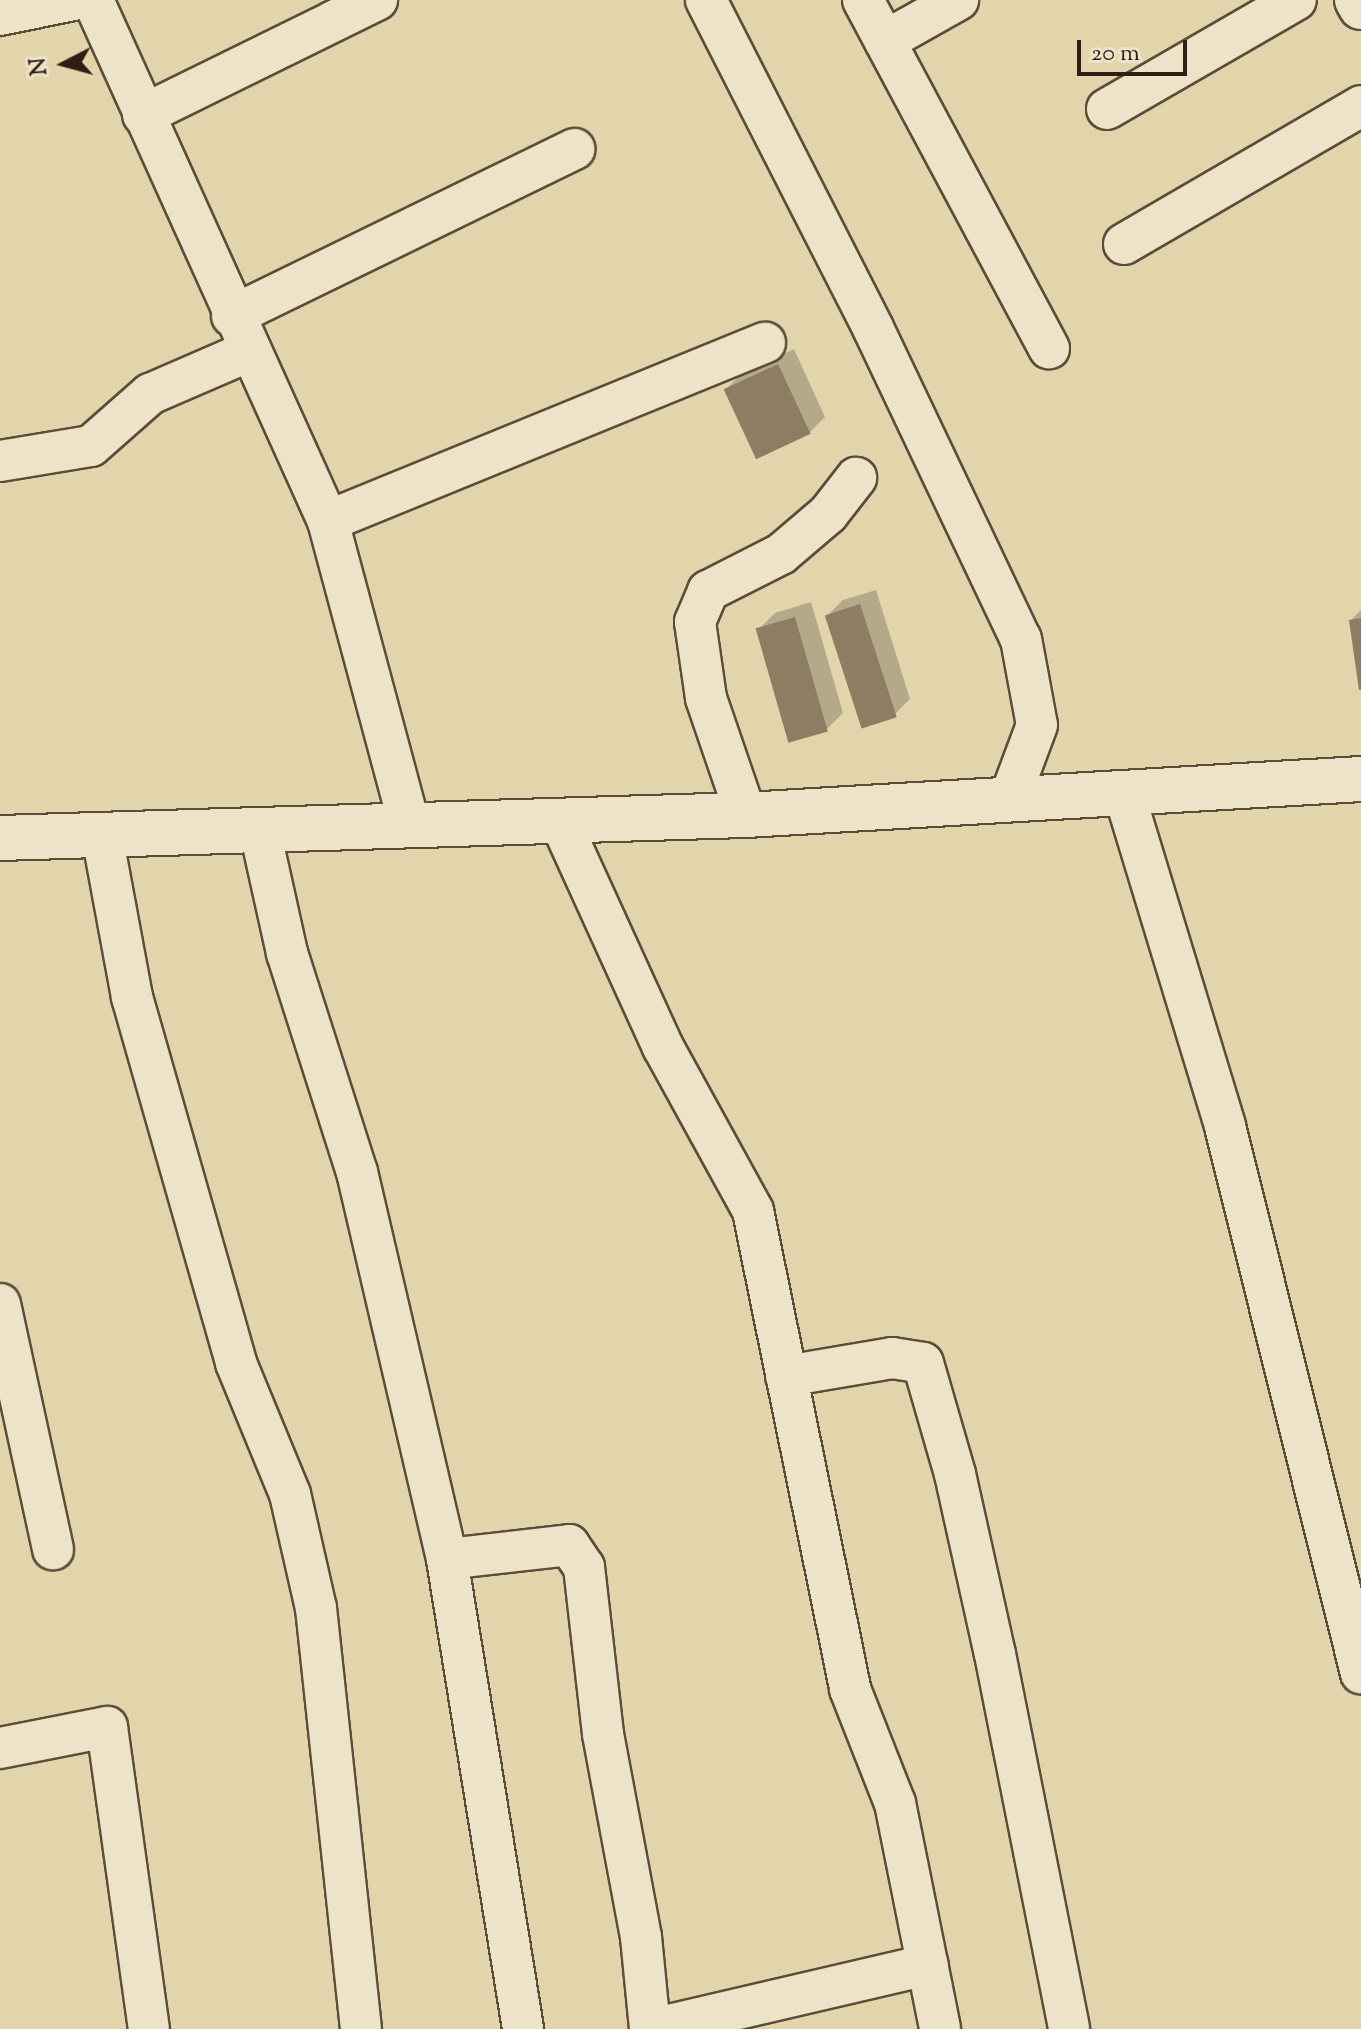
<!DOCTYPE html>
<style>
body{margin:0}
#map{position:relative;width:1361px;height:2029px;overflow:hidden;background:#e2d4ab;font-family:"Sorts Mill Goudy",serif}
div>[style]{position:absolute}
.shadow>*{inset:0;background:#0003}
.building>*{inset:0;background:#8c7d63;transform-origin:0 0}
.roads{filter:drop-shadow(2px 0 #5c4c3a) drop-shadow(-2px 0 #5c4c3a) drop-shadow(0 2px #5c4c3a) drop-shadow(0 -2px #5c4c3a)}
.street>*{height:40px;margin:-20px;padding:0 20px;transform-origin:20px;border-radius:20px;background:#ece3c8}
.secondary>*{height:44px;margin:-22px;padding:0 22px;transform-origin:22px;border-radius:22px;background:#ece3c8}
span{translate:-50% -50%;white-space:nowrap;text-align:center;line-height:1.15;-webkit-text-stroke:8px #ece3c8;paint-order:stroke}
.north{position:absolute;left:24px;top:24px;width:80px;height:80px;-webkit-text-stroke:6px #ece3c8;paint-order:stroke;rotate:264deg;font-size:22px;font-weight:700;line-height:32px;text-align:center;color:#2f1e14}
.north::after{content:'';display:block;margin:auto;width:28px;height:36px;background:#2f1e14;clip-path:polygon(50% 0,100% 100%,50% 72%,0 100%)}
.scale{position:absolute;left:1077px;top:40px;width:110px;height:36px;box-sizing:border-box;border:4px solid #2f1e14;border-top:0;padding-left:10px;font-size:24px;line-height:28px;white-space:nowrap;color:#2f1e14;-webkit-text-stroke:6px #ece3c8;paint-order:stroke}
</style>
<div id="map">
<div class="shadow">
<i style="clip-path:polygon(794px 349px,825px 417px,809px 433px,725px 390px,741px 374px)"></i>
<i style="clip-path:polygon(876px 590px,910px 699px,894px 715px,827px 616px,843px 600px)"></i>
<i style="clip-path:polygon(811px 602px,843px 713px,827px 729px,759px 629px,775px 613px)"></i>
<i style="clip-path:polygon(1361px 610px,1361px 689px,1351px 620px)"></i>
</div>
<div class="building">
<i style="left:778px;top:364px;width:77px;height:60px;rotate:65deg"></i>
<i style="left:860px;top:604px;width:119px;height:37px;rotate:72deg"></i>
<i style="left:795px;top:617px;width:119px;height:41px;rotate:74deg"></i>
<i style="clip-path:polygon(1361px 618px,1361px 690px,1359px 690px,1349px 620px)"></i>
</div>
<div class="roads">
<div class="street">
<i style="left:93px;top:0;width:572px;rotate:65.72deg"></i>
<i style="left:328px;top:521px;width:316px;rotate:75deg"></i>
<i style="left:706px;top:0;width:368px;rotate:63deg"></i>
<i style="left:873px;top:328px;width:344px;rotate:64.6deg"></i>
<i style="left:1021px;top:639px;width:87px;rotate:79.5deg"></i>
<i style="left:1037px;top:725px;width:80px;rotate:110.5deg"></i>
<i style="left:863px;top:0;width:395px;rotate:61.9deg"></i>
<i style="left:0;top:15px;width:75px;rotate:-11.6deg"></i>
<i style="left:885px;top:41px;width:84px;rotate:-29.3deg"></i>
<i style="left:1107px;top:109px;width:218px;rotate:-30deg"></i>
<i style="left:143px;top:115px;width:261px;rotate:-26.2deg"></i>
<i style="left:1124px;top:244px;width:274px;rotate:-30.2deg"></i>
<i style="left:232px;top:316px;width:381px;rotate:-26deg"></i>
<i style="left:0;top:461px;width:92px;rotate:-9.4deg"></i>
<i style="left:91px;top:446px;width:79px;rotate:-41.4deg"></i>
<i style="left:150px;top:394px;width:106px;rotate:-23.4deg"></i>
<i style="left:328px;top:521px;width:472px;rotate:-22.2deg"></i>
<i style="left:1124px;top:793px;width:348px;rotate:73.1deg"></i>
<i style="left:1225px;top:1126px;width:564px;rotate:76.04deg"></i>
<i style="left:746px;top:815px;width:124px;rotate:-108.9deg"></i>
<i style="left:706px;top:698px;width:77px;rotate:-98.2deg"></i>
<i style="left:695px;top:622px;width:34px;rotate:-67deg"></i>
<i style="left:708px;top:591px;width:82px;rotate:-26.9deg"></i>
<i style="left:781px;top:554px;width:62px;rotate:-40.4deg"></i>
<i style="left:828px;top:514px;width:46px;rotate:-52.1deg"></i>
<i style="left:560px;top:821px;width:248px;rotate:65.5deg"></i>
<i style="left:663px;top:1047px;width:187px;rotate:61.2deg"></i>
<i style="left:753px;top:1211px;width:488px;rotate:78.5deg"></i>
<i style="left:850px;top:1689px;width:123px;rotate:68.5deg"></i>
<i style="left:895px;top:1803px;width:230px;rotate:78.7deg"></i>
<i style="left:260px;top:831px;width:125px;rotate:77.5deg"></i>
<i style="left:287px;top:953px;width:230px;rotate:72.3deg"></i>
<i style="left:357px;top:1172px;width:397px;rotate:76.9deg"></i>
<i style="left:447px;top:1559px;width:476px;rotate:80.8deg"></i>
<i style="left:102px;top:835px;width:165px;rotate:79.5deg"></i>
<i style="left:132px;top:997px;width:380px;rotate:74.1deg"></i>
<i style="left:236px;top:1363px;width:142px;rotate:67.6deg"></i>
<i style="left:290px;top:1494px;width:117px;rotate:77.2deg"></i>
<i style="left:316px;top:1608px;width:423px;rotate:83.9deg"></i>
<i style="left:0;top:1304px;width:251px;rotate:77.8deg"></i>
<i style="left:786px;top:1376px;width:108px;rotate:-9.6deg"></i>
<i style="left:892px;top:1358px;width:31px;rotate:9deg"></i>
<i style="left:923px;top:1363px;width:116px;rotate:73.9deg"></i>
<i style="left:955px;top:1474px;width:184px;rotate:77.5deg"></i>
<i style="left:995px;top:1654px;width:382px;rotate:78.8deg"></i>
<i style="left:447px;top:1559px;width:123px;rotate:-6.5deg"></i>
<i style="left:569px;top:1545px;width:27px;rotate:56deg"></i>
<i style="left:584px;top:1567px;width:168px;rotate:83.5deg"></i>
<i style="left:603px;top:1734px;width:207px;rotate:79.4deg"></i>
<i style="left:641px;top:1937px;width:92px;rotate:84.4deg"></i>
<i style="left:0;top:1748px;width:109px;rotate:-11.1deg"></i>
<i style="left:107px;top:1727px;width:305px;rotate:82.1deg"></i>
<i style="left:652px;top:2029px;width:283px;rotate:-13.1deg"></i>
</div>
<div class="secondary">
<i style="left:1357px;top:0;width:8px;rotate:60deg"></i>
<i style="left:0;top:838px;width:746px;rotate:-1.77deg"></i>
<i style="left:746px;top:815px;width:616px;rotate:-3.35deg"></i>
</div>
</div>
<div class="north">N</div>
<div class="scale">20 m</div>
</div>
